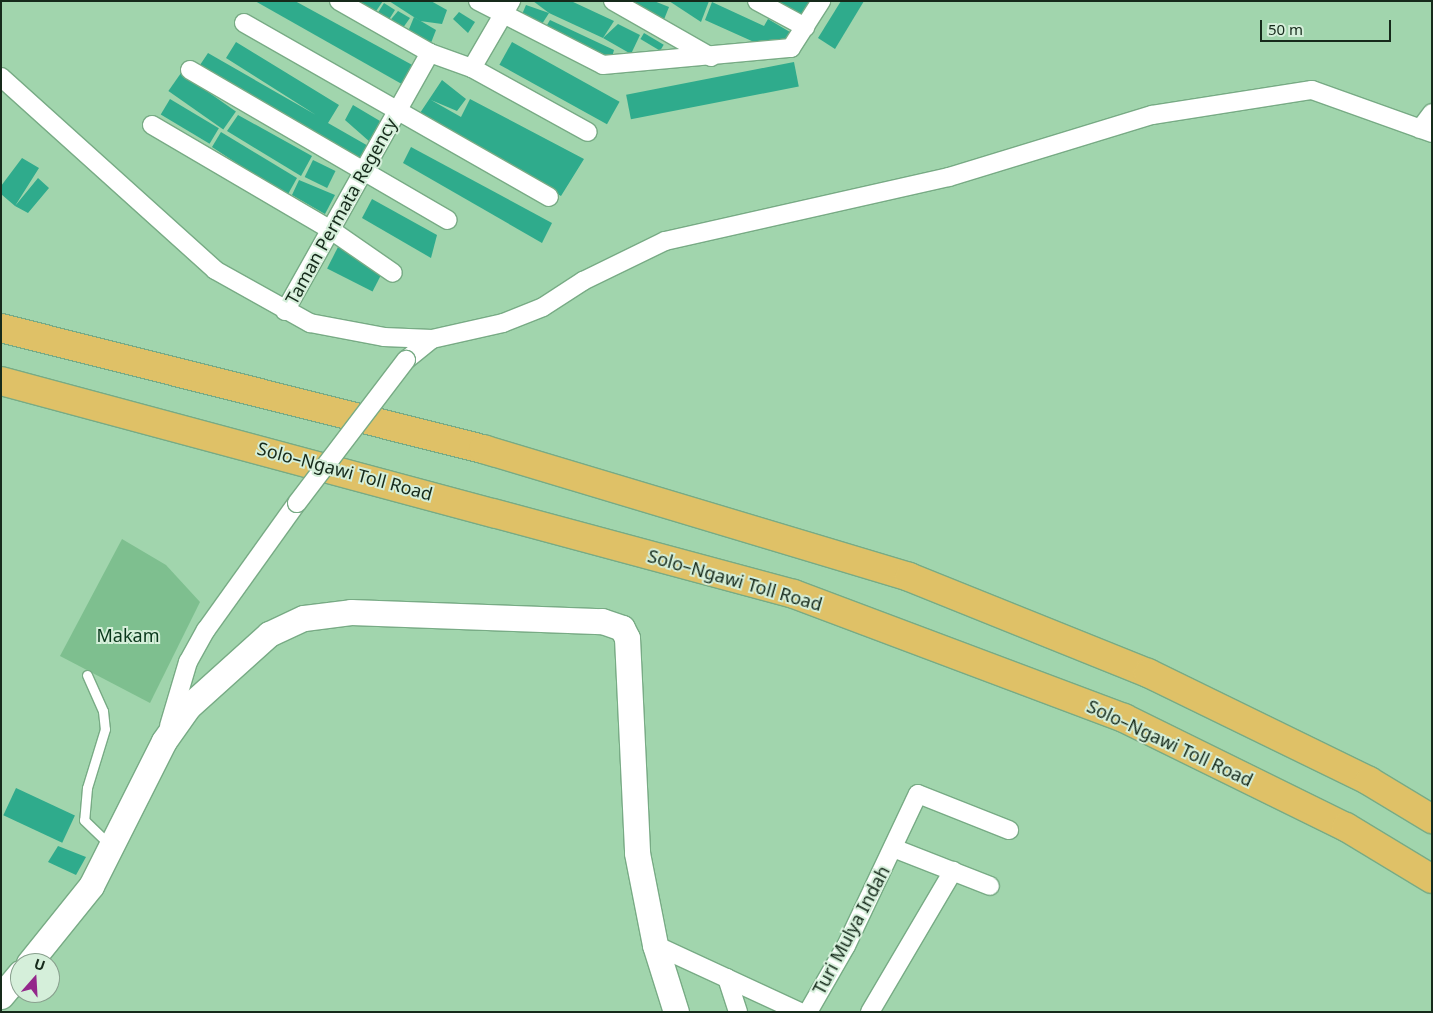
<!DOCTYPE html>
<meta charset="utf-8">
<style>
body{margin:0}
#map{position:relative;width:1433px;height:1013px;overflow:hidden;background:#a1d5ad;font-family:"Noto Sans",sans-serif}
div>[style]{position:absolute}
.green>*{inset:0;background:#7ebf8f}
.building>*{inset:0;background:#2fab8c;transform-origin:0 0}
.roads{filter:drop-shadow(1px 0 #78ab85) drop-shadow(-1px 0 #78ab85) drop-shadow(0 1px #78ab85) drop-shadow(0 -1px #78ab85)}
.lane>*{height:9px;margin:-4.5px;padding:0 4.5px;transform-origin:4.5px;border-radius:4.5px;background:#fff}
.street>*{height:18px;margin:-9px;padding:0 9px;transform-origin:9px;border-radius:9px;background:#fff}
.secondary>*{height:25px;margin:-12.5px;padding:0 12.5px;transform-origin:12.5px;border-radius:12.5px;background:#fff}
.highway>*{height:28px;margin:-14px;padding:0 14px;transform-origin:14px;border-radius:14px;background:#dfc167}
.bridges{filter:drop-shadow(1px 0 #78ab85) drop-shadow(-1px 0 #78ab85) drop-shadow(0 1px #78ab85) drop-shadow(0 -1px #78ab85)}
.street-bridge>*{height:18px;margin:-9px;padding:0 9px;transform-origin:9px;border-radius:9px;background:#fff}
span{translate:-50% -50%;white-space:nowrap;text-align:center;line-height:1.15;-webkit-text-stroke:4px #d5efda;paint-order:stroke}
.street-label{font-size:18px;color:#162a1b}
.park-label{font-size:18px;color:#09371b}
.frame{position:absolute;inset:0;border:2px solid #162a1b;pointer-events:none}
.north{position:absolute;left:10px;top:953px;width:50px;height:50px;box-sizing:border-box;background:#d5efda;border:1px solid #89a08e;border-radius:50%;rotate:19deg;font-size:14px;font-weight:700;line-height:20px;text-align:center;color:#162a1b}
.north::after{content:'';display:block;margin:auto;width:18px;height:22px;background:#94288b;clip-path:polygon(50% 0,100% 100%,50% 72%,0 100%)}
.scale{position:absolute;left:1260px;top:20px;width:131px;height:22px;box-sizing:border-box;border:2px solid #162a1b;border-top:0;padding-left:6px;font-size:15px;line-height:18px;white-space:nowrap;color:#162a1b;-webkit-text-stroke:4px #d5efda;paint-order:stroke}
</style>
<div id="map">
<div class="green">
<i style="clip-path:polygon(122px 539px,166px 565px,200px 602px,150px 703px,60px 656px)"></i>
</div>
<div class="building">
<i style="clip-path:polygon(255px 1px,295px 1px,416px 67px,407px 87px)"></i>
<i style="clip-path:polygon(345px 1px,383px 1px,372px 17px)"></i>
<i style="clip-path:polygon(389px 1px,431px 1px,447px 10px,442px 24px,420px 21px)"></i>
<i style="clip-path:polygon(533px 1px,571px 1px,614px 21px,603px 38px,549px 13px)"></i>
<i style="clip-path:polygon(636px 1px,654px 1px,669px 7px,663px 22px,636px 6px)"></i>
<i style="clip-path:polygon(669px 1px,709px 1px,701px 22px)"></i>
<i style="clip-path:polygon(771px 1px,814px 1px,806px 19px)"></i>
<i style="clip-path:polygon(841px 1px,864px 1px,835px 49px,818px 38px)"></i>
<i style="clip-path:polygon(712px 2px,764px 26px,768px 19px,795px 35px,772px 50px,705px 20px)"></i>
<i style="left:384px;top:3px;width:13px;height:17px;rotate:32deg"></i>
<i style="clip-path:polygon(526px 5px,549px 13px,537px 32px,520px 19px)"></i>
<i style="clip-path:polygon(398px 11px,410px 18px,400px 32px,387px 24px)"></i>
<i style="clip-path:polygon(459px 12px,475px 22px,468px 33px,453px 19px)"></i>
<i style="clip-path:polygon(414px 17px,436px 30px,429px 48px,405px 39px)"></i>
<i style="clip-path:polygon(550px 20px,614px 50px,610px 64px,541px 35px)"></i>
<i style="clip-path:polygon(618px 24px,640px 35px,631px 54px,603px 38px)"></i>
<i style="left:644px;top:33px;width:23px;height:7px;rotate:31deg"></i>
<i style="clip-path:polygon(236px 42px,339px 105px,328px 123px,370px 147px,361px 167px,198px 68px,208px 53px,316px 115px,226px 58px)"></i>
<i style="left:512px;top:42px;width:123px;height:26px;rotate:29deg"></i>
<i style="left:794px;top:62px;width:25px;height:171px;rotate:79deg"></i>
<i style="left:181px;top:73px;width:67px;height:22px;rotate:35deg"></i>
<i style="clip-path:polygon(442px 80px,466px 99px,457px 111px,431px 100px,461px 117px,470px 99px,584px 159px,561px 196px,418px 116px)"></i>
<i style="left:170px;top:99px;width:57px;height:18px;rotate:31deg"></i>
<i style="clip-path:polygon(353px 105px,380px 121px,370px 142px,345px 120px)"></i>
<i style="clip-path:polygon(238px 115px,312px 156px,301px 176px,227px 131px)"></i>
<i style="clip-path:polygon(221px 132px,297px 178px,287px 196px,212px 147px)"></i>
<i style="clip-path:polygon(411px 147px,552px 223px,542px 243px,403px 163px)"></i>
<i style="clip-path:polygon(22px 158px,39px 168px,15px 206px,38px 178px,49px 188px,28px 213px,15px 206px,1px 194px,1px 186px)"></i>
<i style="left:313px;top:160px;width:25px;height:19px;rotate:26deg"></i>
<i style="clip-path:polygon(299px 180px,335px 195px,325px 214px,292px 195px)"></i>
<i style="clip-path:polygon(372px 199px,437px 235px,431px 258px,362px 218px)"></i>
<i style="left:338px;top:247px;width:51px;height:24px;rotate:27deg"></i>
<i style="left:16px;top:788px;width:65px;height:30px;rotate:25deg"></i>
<i style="clip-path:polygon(58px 846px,86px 857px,76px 875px,48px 862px)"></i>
</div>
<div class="roads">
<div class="lane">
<i style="left:87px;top:675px;width:39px;rotate:66deg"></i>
<i style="left:103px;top:711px;width:18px;rotate:84deg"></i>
<i style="left:105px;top:729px;width:62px;rotate:107deg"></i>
<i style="left:87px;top:788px;width:32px;rotate:95deg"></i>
<i style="left:84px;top:820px;width:36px;rotate:44deg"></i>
</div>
<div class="street">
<i style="left:339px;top:1px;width:105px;rotate:29.7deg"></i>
<i style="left:430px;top:53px;width:45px;rotate:19.7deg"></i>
<i style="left:472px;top:68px;width:78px;rotate:-59.8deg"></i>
<i style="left:478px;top:1px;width:140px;rotate:27.1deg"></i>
<i style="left:603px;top:65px;width:189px;rotate:-5.2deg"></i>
<i style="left:791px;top:48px;width:56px;rotate:-57.4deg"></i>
<i style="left:613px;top:1px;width:113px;rotate:29.7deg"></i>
<i style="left:757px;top:1px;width:55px;rotate:28.4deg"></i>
<i style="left:244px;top:23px;width:351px;rotate:29.7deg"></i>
<i style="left:472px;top:68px;width:132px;rotate:28.9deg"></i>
<i style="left:190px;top:70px;width:298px;rotate:30.2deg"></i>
<i style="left:1px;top:77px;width:288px;rotate:42deg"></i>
<i style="left:215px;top:270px;width:109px;rotate:29.2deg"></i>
<i style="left:310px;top:323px;width:75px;rotate:10.7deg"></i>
<i style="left:384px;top:337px;width:48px;rotate:2.4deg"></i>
<i style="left:432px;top:339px;width:33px;rotate:141deg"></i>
<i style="left:152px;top:125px;width:208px;rotate:30.4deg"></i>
<i style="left:331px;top:230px;width:75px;rotate:34.7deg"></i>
<i style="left:1420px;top:129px;width:20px;rotate:-53deg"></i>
<i style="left:285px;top:311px;width:296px;rotate:-60.7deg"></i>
<i style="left:432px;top:339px;width:73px;rotate:-12.7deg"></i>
<i style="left:503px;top:323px;width:43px;rotate:-21.8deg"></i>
<i style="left:543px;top:307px;width:48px;rotate:-33deg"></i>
<i style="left:583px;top:281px;width:91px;rotate:-26deg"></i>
<i style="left:665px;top:241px;width:291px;rotate:-12.7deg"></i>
<i style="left:949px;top:177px;width:212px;rotate:-17deg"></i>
<i style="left:1152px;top:115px;width:162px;rotate:-8.9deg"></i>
<i style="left:1312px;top:90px;width:127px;rotate:19.7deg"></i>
<i style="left:169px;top:726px;width:67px;rotate:-73.5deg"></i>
<i style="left:188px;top:662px;width:37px;rotate:-61deg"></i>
<i style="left:206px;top:630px;width:156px;rotate:-54.4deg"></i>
<i style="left:893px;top:848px;width:104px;rotate:21.4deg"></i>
<i style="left:655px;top:945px;width:160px;rotate:24.8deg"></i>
<i style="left:727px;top:978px;width:36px;rotate:72deg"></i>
<i style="left:808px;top:1012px;width:76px;rotate:-60.1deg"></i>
<i style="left:846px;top:946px;width:168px;rotate:-64.7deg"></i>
<i style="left:918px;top:794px;width:98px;rotate:21.6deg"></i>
<i style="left:870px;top:1012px;width:164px;rotate:-59.5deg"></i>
</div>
<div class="secondary">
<i style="left:29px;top:963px;width:99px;rotate:-51.2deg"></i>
<i style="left:91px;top:886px;width:162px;rotate:-63.3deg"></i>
<i style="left:164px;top:741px;width:42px;rotate:-54.8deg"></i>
<i style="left:188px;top:707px;width:109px;rotate:-42deg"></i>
<i style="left:269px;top:634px;width:38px;rotate:-25deg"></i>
<i style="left:304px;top:618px;width:47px;rotate:-7.3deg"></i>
<i style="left:351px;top:612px;width:251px;rotate:2.1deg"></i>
<i style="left:602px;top:621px;width:21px;rotate:19deg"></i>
<i style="left:622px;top:628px;width:11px;rotate:63deg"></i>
<i style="left:627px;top:638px;width:215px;rotate:87.3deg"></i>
<i style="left:637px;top:853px;width:94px;rotate:78.9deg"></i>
<i style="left:655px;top:945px;width:70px;rotate:72.6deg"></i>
<i style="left:1px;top:996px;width:30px;rotate:-50deg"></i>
</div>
<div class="highway">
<i style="left:1px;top:328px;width:497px;rotate:14.1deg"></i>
<i style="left:483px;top:449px;width:445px;rotate:16.7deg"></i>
<i style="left:909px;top:577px;width:258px;rotate:21.9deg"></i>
<i style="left:1148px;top:673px;width:246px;rotate:26deg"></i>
<i style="left:1369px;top:781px;width:74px;rotate:31.1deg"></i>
<i style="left:1px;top:381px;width:821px;rotate:15.03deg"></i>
<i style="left:794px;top:594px;width:353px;rotate:20.6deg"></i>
<i style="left:1124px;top:718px;width:247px;rotate:26.2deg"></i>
<i style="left:1346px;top:827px;width:100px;rotate:31.2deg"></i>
</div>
</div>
<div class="bridges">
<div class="street-bridge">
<i style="left:297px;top:503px;width:180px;rotate:-52.7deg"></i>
</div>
</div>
<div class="street-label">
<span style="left:341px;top:211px;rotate:-61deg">Taman Permata Regency</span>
<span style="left:345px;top:471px;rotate:15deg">Solo–Ngawi Toll Road</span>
<span style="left:735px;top:580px;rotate:16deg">Solo–Ngawi Toll Road</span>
<span style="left:1170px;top:743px;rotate:25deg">Solo–Ngawi Toll Road</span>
<span style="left:851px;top:930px;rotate:-62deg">Turi Mulya Indah</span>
</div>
<div class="park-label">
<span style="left:128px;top:635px">Makam</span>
</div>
<div class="frame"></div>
<div class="north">U</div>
<div class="scale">50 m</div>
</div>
